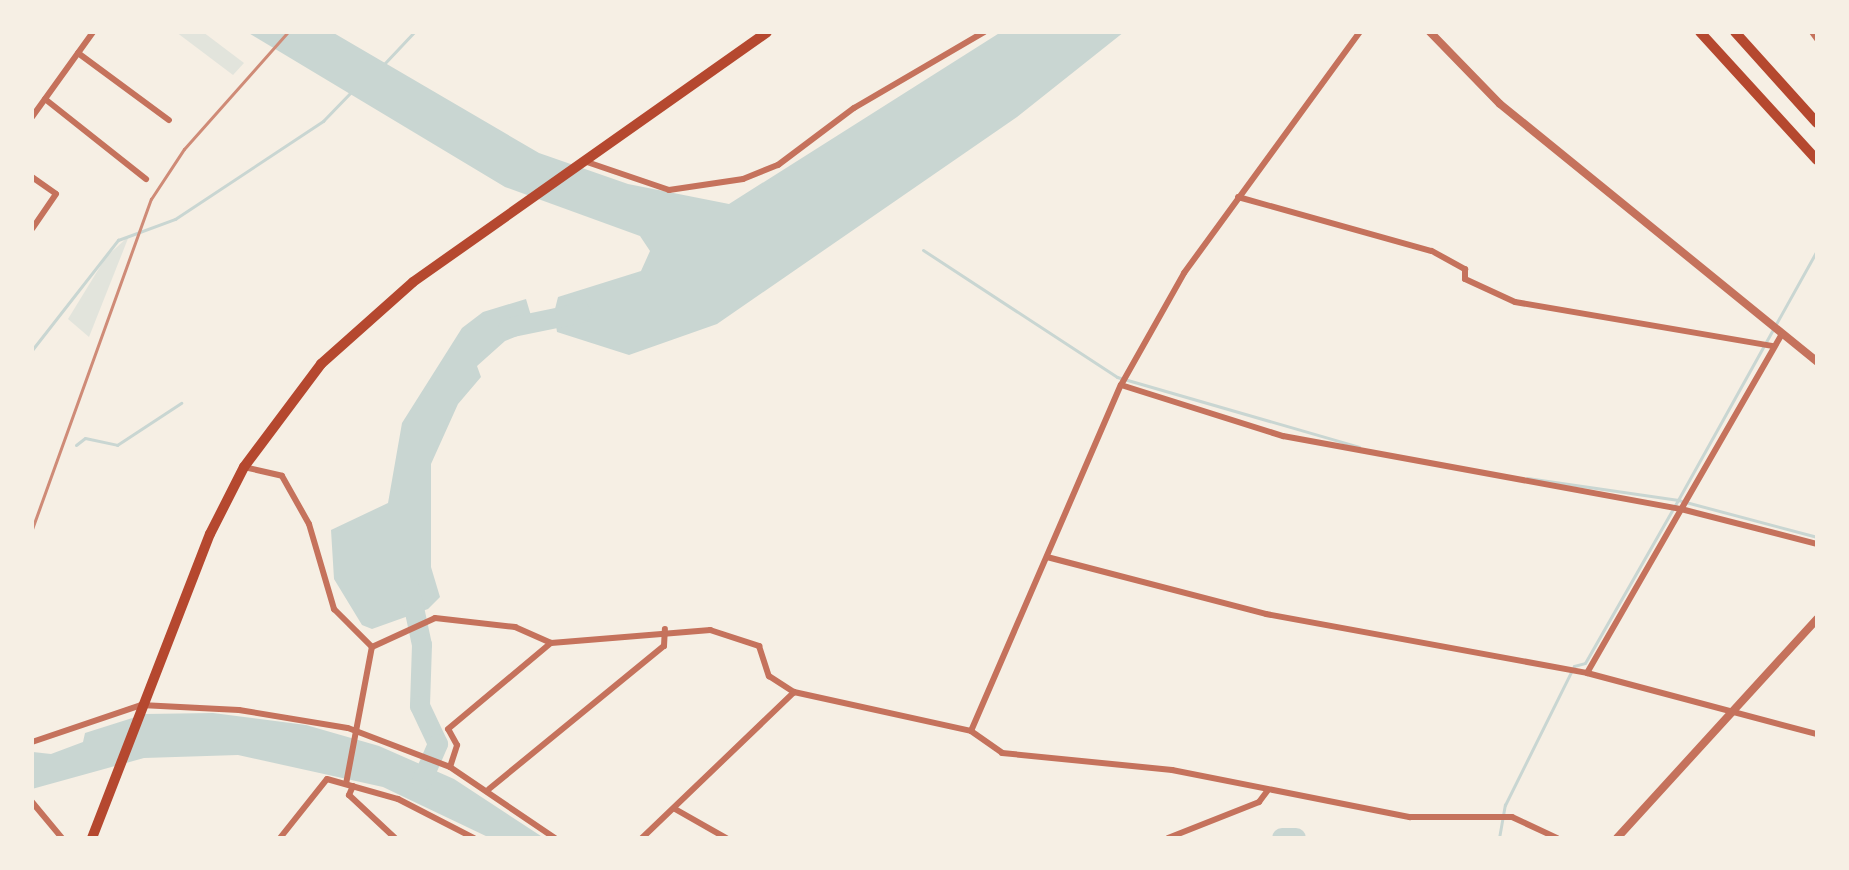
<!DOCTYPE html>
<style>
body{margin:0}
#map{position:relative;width:1849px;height:870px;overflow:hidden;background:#f6efe4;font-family:"Roboto Condensed",sans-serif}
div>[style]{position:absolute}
.green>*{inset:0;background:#e2e4dc}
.water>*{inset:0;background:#c9d6d2}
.stream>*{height:3px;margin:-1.5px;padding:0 1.5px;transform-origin:1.5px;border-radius:1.5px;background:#c9d6d2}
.river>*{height:20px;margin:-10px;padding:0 10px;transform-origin:10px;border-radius:10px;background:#c9d6d2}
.minor>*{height:6px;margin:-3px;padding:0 3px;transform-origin:3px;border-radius:3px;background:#c5725c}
.tertiary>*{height:8px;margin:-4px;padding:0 4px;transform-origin:4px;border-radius:4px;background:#c5725c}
.primary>*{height:10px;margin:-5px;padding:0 5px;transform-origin:5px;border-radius:5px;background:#b5482f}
.trunk>*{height:10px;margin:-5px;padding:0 5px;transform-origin:5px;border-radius:5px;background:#b5482f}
.rail>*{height:3px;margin:-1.5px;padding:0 1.5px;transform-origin:1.5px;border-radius:1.5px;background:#cf8b77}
span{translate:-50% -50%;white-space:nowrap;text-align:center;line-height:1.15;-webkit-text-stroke:6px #f6efe4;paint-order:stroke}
.frame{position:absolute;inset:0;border:34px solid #f6efe4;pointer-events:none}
</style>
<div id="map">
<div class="green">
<i style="clip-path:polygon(176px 32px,203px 32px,244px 63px,233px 75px)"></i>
<i style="clip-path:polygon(129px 236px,89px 337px,68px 319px,106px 257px)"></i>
</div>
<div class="water">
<i style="clip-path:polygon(247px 32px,332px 32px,539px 153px,628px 184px,729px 204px,1001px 32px,1124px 32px,1017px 117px,717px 324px,629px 355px,557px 332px,554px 313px,558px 297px,641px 271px,650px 251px,640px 236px,505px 187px)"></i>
<i style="clip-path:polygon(526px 299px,535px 329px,505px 341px,477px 366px,481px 377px,458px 404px,431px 464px,431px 567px,440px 597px,428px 609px,372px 629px,362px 625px,334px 579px,331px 530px,388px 503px,402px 423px,462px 328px,483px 312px)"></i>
<i style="clip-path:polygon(213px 713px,306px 725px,379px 746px,454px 779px,544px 838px,490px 838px,383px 787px,238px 755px,144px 758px,32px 789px,33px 752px,51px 754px,83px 742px,85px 733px,145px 714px)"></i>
</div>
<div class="stream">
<i style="left:384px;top:64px;width:44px;rotate:-46.8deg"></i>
<i style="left:923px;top:250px;width:232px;rotate:33.2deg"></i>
<i style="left:1117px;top:377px;width:252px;rotate:16.1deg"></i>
<i style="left:32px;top:350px;width:140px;rotate:-52deg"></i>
<i style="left:118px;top:240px;width:61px;rotate:-20.2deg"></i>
<i style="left:175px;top:219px;width:178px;rotate:-33.5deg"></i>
<i style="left:323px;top:121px;width:40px;rotate:-46deg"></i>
<i style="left:76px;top:445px;width:11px;rotate:-38deg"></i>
<i style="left:85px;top:438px;width:33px;rotate:12deg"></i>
<i style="left:117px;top:445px;width:77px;rotate:-33.3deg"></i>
<i style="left:1527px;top:478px;width:153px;rotate:8.3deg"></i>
<i style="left:1678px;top:500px;width:286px;rotate:-60.9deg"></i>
<i style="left:1499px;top:838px;width:34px;rotate:-80deg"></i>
<i style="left:1505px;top:805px;width:155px;rotate:-63.6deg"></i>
<i style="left:1574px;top:666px;width:11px;rotate:-15deg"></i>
<i style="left:1585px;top:663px;width:188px;rotate:-60.3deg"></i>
<i style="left:1678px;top:500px;width:144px;rotate:14.9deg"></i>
</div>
<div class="river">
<i style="left:508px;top:328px;width:75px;rotate:-11.6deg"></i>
<i style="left:410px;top:589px;width:57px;rotate:77.9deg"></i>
<i style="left:422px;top:645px;width:61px;rotate:91.9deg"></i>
<i style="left:420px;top:706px;width:42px;rotate:64.7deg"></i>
<i style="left:438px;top:744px;width:40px;rotate:113.4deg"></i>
<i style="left:1282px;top:838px;width:14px"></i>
</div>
<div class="minor">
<i style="left:1812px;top:32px;width:9px;rotate:54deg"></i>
<i style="left:78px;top:53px;width:113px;rotate:36.4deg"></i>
<i style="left:45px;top:99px;width:129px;rotate:38.4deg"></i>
<i style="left:32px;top:117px;width:105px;rotate:-54.3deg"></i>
<i style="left:584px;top:161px;width:90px;rotate:18.8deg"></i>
<i style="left:669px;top:190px;width:75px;rotate:-8.5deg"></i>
<i style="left:743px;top:179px;width:38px;rotate:-22deg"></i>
<i style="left:778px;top:165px;width:95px;rotate:-36.9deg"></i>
<i style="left:854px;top:108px;width:151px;rotate:-30.3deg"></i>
<i style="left:32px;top:177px;width:29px;rotate:35deg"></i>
<i style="left:56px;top:194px;width:42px;rotate:124.4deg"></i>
<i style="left:1238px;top:197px;width:201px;rotate:15.6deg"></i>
<i style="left:1432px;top:251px;width:38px;rotate:29deg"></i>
<i style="left:1465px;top:269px;width:10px;rotate:90deg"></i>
<i style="left:1465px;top:279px;width:55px;rotate:24.7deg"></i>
<i style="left:1515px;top:302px;width:262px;rotate:9.7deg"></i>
<i style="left:1121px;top:385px;width:170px;rotate:17.5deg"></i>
<i style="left:1283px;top:436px;width:405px;rotate:10.4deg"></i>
<i style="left:1681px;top:509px;width:140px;rotate:14.4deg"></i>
<i style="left:244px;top:467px;width:39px;rotate:13deg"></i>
<i style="left:282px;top:476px;width:55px;rotate:60.6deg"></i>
<i style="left:309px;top:524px;width:89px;rotate:73.6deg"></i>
<i style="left:334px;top:609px;width:54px;rotate:45deg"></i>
<i style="left:1047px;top:557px;width:226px;rotate:14.6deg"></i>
<i style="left:1266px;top:614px;width:326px;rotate:10.4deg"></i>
<i style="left:1587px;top:673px;width:238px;rotate:14.9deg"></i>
<i style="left:1587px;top:673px;width:391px;rotate:-60.1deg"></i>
<i style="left:971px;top:731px;width:38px;rotate:35deg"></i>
<i style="left:1002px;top:753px;width:171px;rotate:5.7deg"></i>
<i style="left:1172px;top:770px;width:243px;rotate:11.2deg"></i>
<i style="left:1410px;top:817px;width:102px"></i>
<i style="left:1512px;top:817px;width:50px;rotate:25deg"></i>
<i style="left:32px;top:742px;width:115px;rotate:-18.7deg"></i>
<i style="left:141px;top:705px;width:98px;rotate:2.9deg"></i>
<i style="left:239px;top:710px;width:110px;rotate:9.4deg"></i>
<i style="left:348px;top:728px;width:109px;rotate:20.9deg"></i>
<i style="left:450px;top:767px;width:127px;rotate:34.1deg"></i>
<i style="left:450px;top:767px;width:23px;rotate:-72deg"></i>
<i style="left:457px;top:745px;width:18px;rotate:-119deg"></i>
<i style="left:448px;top:729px;width:134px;rotate:-39.9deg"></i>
<i style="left:346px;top:784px;width:139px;rotate:-79.3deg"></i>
<i style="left:372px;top:647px;width:69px;rotate:-24.7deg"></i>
<i style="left:435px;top:618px;width:81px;rotate:6.4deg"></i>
<i style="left:515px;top:627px;width:39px;rotate:24deg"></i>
<i style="left:551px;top:643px;width:160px;rotate:-4.7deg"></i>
<i style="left:710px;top:630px;width:52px;rotate:18.1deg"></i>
<i style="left:759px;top:646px;width:32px;rotate:72deg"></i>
<i style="left:769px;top:676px;width:30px;rotate:33deg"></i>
<i style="left:353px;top:786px;width:10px;rotate:114deg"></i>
<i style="left:349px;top:795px;width:63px;rotate:43.1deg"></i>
<i style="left:489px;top:789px;width:226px;rotate:-39.3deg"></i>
<i style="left:664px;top:646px;width:17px;rotate:-87deg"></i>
<i style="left:32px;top:802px;width:47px;rotate:50.2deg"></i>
<i style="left:675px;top:809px;width:59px;rotate:29.6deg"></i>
<i style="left:280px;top:838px;width:75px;rotate:-51.5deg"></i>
<i style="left:327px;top:779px;width:74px;rotate:15.7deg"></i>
<i style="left:398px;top:799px;width:85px;rotate:27.2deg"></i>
<i style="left:642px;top:838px;width:211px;rotate:-43.8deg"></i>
<i style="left:794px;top:692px;width:181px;rotate:12.4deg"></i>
<i style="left:971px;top:731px;width:377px;rotate:-66.6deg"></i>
<i style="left:1121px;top:385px;width:129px;rotate:-60.6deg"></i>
<i style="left:1184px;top:273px;width:298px;rotate:-53.9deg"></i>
<i style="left:1168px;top:838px;width:98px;rotate:-21.6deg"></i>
<i style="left:1259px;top:802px;width:15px;rotate:-53deg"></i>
</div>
<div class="tertiary">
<i style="left:1430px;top:32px;width:100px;rotate:45.8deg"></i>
<i style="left:1500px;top:104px;width:409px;rotate:39.1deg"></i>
<i style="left:1617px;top:838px;width:297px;rotate:-47.6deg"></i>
</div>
<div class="primary">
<i style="left:92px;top:838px;width:326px;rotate:-68.8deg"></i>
<i style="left:210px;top:534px;width:75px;rotate:-63.1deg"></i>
<i style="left:244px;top:467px;width:129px;rotate:-53.2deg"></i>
<i style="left:321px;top:364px;width:123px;rotate:-41.7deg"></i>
<i style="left:413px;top:282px;width:433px;rotate:-35.2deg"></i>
</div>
<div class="trunk">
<i style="left:1700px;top:32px;width:173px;rotate:47.6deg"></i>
<i style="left:1735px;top:32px;width:122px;rotate:48deg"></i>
</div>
<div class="rail">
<i style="left:32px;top:529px;width:351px;rotate:-70.2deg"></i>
<i style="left:151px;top:199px;width:60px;rotate:-56.6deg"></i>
<i style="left:184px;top:149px;width:157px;rotate:-48.4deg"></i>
</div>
<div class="frame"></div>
</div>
